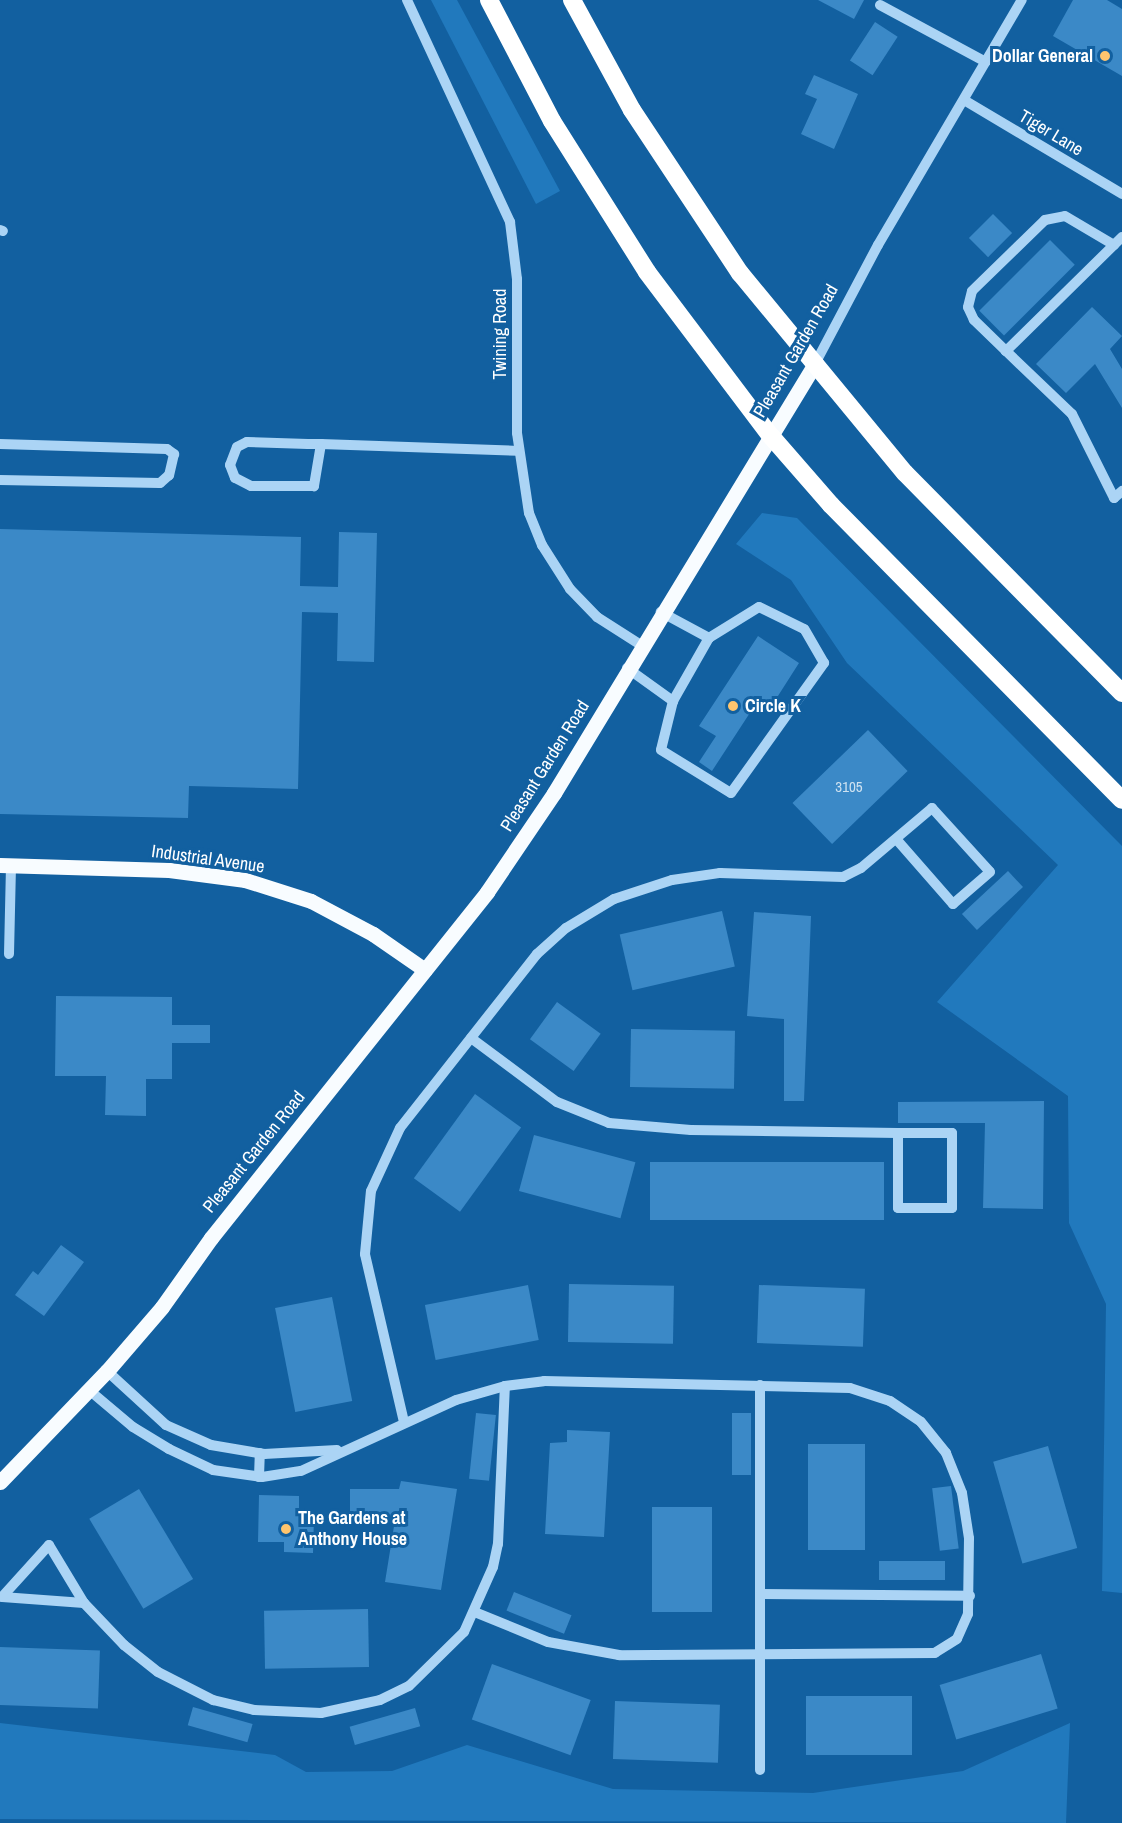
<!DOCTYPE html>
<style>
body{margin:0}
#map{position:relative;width:1122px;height:1823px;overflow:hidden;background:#1260a0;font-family:"Archivo Narrow",sans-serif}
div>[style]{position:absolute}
.green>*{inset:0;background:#2179bd}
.building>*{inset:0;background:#3b89c7;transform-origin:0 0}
.minor>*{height:10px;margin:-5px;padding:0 5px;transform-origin:5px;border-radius:5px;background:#abd4f5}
.major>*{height:15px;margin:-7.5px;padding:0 7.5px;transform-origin:7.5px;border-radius:7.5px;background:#f8fcff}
.highway>*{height:18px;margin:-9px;padding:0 9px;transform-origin:9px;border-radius:9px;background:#fff}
.dots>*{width:16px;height:16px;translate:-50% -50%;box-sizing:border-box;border:3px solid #1260a0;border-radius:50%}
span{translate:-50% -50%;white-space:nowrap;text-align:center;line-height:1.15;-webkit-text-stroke:6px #1260a0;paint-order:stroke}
.number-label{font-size:15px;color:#cee2f1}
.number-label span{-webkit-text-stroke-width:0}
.poi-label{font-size:18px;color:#fff;font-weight:700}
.right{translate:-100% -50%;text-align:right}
.left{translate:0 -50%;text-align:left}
.street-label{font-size:18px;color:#fff}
</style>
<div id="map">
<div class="green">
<i style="clip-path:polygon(431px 0,457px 0,560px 191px,536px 204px)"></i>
<i style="clip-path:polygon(762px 513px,797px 518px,1122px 846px,1122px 1593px,1102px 1591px,1106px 1304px,1069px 1223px,1068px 1096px,937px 1002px,1058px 865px,847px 663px,791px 580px,736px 544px)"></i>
<i style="clip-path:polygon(0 1723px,275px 1755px,306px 1772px,392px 1771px,467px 1745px,613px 1789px,813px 1793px,963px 1771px,1070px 1723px,1066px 1823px,0 1819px)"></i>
</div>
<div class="building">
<i style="clip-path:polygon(818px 0,864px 0,854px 19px)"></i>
<i style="clip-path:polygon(1073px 0,1107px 0,1122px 9px,1122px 76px,1053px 36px)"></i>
<i style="left:875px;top:22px;width:27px;height:46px;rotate:33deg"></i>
<i style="clip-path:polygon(814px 75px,858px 94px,834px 149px,801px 134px,817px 99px,805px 94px)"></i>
<i style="left:993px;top:214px;width:27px;height:34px;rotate:45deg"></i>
<i style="left:1050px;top:240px;width:35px;height:100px;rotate:45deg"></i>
<i style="clip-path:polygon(1092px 307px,1122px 336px,1110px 349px,1122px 369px,1122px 408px,1095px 364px,1066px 393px,1036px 364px)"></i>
<i style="clip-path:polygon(0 529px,301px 537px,300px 586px,338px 587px,339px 532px,377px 533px,374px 662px,337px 661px,338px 613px,302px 612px,298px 789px,189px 786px,188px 818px,0 814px)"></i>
<i style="clip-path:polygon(758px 636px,799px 663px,769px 710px,757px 702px,712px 771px,699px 762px,716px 736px,699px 726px)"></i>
<i style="left:868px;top:730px;width:57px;height:105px;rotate:46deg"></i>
<i style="left:1008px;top:871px;width:22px;height:63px;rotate:47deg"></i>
<i style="left:722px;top:911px;width:57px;height:105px;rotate:77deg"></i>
<i style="clip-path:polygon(754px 912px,811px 916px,804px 1101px,784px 1101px,784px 1019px,747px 1016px)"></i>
<i style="clip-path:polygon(56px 996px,172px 997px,172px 1025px,210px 1025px,210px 1043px,172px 1043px,172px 1079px,146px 1079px,146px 1116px,105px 1115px,106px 1076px,55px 1076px)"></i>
<i style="left:557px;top:1002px;width:54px;height:46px;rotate:36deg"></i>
<i style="left:631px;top:1029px;width:104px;height:58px;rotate:1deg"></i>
<i style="left:475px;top:1094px;width:57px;height:104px;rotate:36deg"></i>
<i style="clip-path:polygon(1044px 1101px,1043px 1209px,983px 1208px,985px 1123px,898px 1123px,898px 1102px)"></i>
<i style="left:534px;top:1135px;width:105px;height:58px;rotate:15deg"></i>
<i style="left:650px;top:1162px;width:234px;height:58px"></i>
<i style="clip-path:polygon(61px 1245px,84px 1262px,44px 1316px,15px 1295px,33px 1271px,38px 1275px)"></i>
<i style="left:569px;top:1284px;width:105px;height:58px;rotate:1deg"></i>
<i style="left:528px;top:1285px;width:56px;height:105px;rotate:79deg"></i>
<i style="left:759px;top:1285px;width:106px;height:58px;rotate:2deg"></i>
<i style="left:332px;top:1297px;width:106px;height:58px;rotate:79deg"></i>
<i style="left:476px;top:1413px;width:20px;height:66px;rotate:6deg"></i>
<i style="left:732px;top:1413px;width:19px;height:62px"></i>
<i style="clip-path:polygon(567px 1430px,610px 1432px,604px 1537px,545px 1534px,550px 1443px,567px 1442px)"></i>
<i style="left:808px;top:1444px;width:57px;height:106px"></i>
<i style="left:1048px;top:1446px;width:106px;height:57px;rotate:74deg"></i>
<i style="clip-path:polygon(401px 1481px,457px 1489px,441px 1590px,385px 1582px,395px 1520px,350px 1520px,350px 1489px,399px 1489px)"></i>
<i style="left:951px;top:1486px;width:63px;height:19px;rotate:83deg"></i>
<i style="left:139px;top:1489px;width:105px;height:58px;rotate:59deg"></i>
<i style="clip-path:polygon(259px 1495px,299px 1496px,299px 1516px,314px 1517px,313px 1553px,284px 1552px,284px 1542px,258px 1542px)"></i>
<i style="left:652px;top:1507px;width:60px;height:105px"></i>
<i style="left:879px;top:1561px;width:66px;height:19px"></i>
<i style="left:514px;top:1592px;width:62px;height:20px;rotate:22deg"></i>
<i style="left:368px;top:1609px;width:58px;height:104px;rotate:89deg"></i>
<i style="left:0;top:1647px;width:100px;height:58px;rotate:2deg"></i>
<i style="left:1041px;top:1654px;width:57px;height:106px;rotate:73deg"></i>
<i style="left:492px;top:1664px;width:105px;height:59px;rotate:20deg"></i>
<i style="left:806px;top:1696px;width:106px;height:59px"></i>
<i style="left:615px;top:1701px;width:105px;height:58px;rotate:2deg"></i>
<i style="left:193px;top:1707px;width:62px;height:19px;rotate:16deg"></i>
<i style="left:415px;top:1708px;width:19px;height:68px;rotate:74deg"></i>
</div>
<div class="minor">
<i style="left:407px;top:0;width:245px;rotate:65.1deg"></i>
<i style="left:510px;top:222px;width:57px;rotate:83deg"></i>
<i style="left:517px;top:279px;width:154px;rotate:90deg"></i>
<i style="left:517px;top:433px;width:81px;rotate:81.5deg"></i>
<i style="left:529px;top:513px;width:35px;rotate:68deg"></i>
<i style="left:542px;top:545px;width:52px;rotate:57.5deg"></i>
<i style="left:570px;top:589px;width:39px;rotate:46deg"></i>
<i style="left:597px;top:617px;width:52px;rotate:32.5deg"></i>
<i style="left:880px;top:5px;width:120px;rotate:28.3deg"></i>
<i style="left:964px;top:100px;width:184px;rotate:30.7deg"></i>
<i style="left:0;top:230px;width:3px;rotate:18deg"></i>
<i style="left:1122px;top:237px;width:163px;rotate:135.5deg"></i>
<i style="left:1006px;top:351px;width:91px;rotate:43.7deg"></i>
<i style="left:1072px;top:414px;width:94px;rotate:63.4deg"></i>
<i style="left:1114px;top:498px;width:11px;rotate:-41deg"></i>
<i style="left:1006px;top:351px;width:45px;rotate:-135.9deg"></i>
<i style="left:974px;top:320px;width:14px;rotate:-115deg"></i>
<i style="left:968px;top:307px;width:16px;rotate:-76deg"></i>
<i style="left:972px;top:291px;width:102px;rotate:-44.2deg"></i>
<i style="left:1045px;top:220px;width:20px;rotate:-11deg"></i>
<i style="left:1065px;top:216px;width:57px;rotate:30.6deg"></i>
<i style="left:816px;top:362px;width:132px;rotate:-62.1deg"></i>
<i style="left:878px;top:245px;width:284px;rotate:-59.6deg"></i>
<i style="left:0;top:444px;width:167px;rotate:1.7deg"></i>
<i style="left:167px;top:449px;width:9px;rotate:36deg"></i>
<i style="left:174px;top:454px;width:22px;rotate:103deg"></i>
<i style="left:169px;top:475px;width:12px;rotate:138deg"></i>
<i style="left:160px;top:483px;width:160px;rotate:-178.9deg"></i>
<i style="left:321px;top:444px;width:43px;rotate:99.5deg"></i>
<i style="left:314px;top:486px;width:63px;rotate:180deg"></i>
<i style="left:251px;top:486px;width:18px;rotate:-153deg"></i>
<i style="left:235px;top:478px;width:14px;rotate:-111deg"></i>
<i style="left:230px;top:465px;width:19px;rotate:-69deg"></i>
<i style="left:237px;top:447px;width:11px;rotate:-27deg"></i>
<i style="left:247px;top:442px;width:61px;rotate:1.9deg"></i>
<i style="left:308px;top:444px;width:13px"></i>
<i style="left:321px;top:444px;width:197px;rotate:2deg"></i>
<i style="left:627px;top:668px;width:57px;rotate:35.7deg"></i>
<i style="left:673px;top:701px;width:50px;rotate:103.8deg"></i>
<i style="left:661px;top:750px;width:82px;rotate:31.6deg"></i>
<i style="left:731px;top:793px;width:160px;rotate:-54.4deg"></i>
<i style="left:824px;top:663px;width:39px;rotate:-120deg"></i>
<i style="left:804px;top:629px;width:50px;rotate:-153.9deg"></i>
<i style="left:759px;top:607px;width:59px;rotate:148.2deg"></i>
<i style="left:709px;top:638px;width:55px;rotate:-151.6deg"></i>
<i style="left:673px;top:701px;width:73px;rotate:-60.3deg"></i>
<i style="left:9px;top:954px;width:88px;rotate:-88.7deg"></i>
<i style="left:471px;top:1038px;width:107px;rotate:36.7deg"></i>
<i style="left:557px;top:1102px;width:56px;rotate:22deg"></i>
<i style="left:609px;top:1123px;width:82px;rotate:4.9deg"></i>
<i style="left:691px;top:1130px;width:207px;rotate:0.8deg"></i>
<i style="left:898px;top:1133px;width:54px"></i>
<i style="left:952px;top:1133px;width:75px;rotate:90deg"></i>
<i style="left:952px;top:1208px;width:54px;rotate:180deg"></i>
<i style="left:898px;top:1208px;width:75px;rotate:-90deg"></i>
<i style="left:107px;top:1371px;width:80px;rotate:42.5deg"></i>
<i style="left:166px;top:1425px;width:49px;rotate:24deg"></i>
<i style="left:211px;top:1445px;width:54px;rotate:9.6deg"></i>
<i style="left:264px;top:1454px;width:73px;rotate:-3.1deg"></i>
<i style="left:760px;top:1385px;width:385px;rotate:90deg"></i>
<i style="left:89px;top:1390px;width:57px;rotate:40.1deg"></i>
<i style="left:133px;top:1427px;width:42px;rotate:31.4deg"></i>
<i style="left:169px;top:1449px;width:49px;rotate:25.5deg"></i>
<i style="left:213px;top:1470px;width:49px;rotate:8.1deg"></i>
<i style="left:262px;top:1477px;width:39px;rotate:-9deg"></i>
<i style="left:301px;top:1471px;width:170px;rotate:-24.6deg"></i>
<i style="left:456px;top:1400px;width:51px;rotate:-15.9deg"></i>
<i style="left:505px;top:1386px;width:39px;rotate:-7deg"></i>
<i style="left:544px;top:1381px;width:306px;rotate:1.3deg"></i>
<i style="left:850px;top:1388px;width:42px;rotate:18deg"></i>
<i style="left:890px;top:1401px;width:37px;rotate:34deg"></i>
<i style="left:921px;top:1422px;width:40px;rotate:51deg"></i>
<i style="left:946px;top:1453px;width:43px;rotate:68.2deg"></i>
<i style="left:962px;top:1493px;width:46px;rotate:81.2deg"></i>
<i style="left:969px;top:1538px;width:76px;rotate:90.8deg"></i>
<i style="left:968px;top:1614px;width:27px;rotate:114deg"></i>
<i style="left:957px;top:1639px;width:26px;rotate:148deg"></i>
<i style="left:935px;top:1653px;width:316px;rotate:179.6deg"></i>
<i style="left:619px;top:1655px;width:72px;rotate:-169.6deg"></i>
<i style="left:548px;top:1642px;width:79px;rotate:-157.7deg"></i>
<i style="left:404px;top:1422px;width:172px;rotate:-103.1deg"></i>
<i style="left:365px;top:1254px;width:63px;rotate:-84.6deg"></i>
<i style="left:371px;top:1191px;width:69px;rotate:-65.3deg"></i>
<i style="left:400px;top:1128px;width:221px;rotate:-51.8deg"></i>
<i style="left:537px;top:954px;width:39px;rotate:-42deg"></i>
<i style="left:566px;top:928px;width:56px;rotate:-31.1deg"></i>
<i style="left:614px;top:899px;width:61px;rotate:-18.1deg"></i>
<i style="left:672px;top:880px;width:49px;rotate:-8.3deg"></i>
<i style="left:720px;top:873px;width:123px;rotate:1.9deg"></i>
<i style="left:843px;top:877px;width:20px;rotate:-27deg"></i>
<i style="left:861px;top:868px;width:93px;rotate:-40.2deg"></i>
<i style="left:932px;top:808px;width:86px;rotate:47.8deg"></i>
<i style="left:990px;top:872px;width:49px;rotate:139.1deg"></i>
<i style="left:953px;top:904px;width:86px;rotate:-131.2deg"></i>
<i style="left:259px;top:1477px;width:24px;rotate:-88deg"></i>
<i style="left:761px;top:1594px;width:209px;rotate:0.5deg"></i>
<i style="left:84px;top:1603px;width:82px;rotate:-175.8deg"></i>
<i style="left:2px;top:1597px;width:70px;rotate:-47.9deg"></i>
<i style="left:49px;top:1545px;width:68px;rotate:58.9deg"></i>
<i style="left:84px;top:1603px;width:58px;rotate:46.4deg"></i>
<i style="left:124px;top:1645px;width:43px;rotate:38.5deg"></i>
<i style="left:158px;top:1672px;width:62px;rotate:27deg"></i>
<i style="left:213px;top:1700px;width:42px;rotate:13.7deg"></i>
<i style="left:254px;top:1710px;width:67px;rotate:2.6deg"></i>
<i style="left:321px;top:1713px;width:60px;rotate:-12.4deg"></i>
<i style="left:380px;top:1700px;width:32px;rotate:-26deg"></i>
<i style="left:409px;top:1686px;width:77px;rotate:-44.5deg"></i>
<i style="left:464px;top:1632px;width:71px;rotate:-66deg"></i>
<i style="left:493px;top:1567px;width:24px;rotate:-78deg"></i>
<i style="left:498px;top:1544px;width:158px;rotate:-87.5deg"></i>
</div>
<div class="major">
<i style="left:0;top:865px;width:169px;rotate:1.7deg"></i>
<i style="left:169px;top:870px;width:77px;rotate:7.5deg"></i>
<i style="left:245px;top:880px;width:69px;rotate:17.7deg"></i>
<i style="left:311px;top:901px;width:70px;rotate:28deg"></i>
<i style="left:373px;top:934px;width:63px;rotate:34.7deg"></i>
<i style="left:0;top:1482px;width:154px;rotate:-46.1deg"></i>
<i style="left:107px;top:1371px;width:84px;rotate:-49.3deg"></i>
<i style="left:162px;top:1307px;width:85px;rotate:-54.6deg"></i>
<i style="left:211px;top:1238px;width:443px;rotate:-51.4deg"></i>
<i style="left:487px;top:892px;width:120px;rotate:-55.9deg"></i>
<i style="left:554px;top:793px;width:504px;rotate:-58.71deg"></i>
</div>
<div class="highway">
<i style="left:489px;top:0;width:136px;rotate:62.5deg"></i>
<i style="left:552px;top:121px;width:178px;rotate:57.8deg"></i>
<i style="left:647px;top:272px;width:204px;rotate:53deg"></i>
<i style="left:770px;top:435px;width:93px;rotate:48.9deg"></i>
<i style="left:831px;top:505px;width:414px;rotate:45.4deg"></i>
<i style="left:572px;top:0;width:125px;rotate:61.4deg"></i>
<i style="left:632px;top:110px;width:196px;rotate:56.5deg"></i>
<i style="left:740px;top:273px;width:259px;rotate:50.5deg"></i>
<i style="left:905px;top:473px;width:309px;rotate:45.4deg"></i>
</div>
<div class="dots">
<i style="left:1105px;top:56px;background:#ffc56e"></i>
<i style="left:733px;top:706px;background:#ffc56e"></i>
<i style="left:286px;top:1529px;background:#ffc56e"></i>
</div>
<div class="number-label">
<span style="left:849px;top:787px">3105</span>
</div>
<div class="poi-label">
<span class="right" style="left:1093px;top:56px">Dollar General</span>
<span class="left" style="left:745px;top:706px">Circle K</span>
<span class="left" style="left:298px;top:1529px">The Gardens at<br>Anthony House</span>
</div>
<div class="street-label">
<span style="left:1051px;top:133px;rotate:31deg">Tiger Lane</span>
<span style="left:500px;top:334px;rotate:-90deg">Twining Road</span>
<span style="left:796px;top:351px;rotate:-60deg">Pleasant Garden Road</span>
<span style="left:545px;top:766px;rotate:-58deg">Pleasant Garden Road</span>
<span style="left:208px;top:859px;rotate:8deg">Industrial Avenue</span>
<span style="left:254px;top:1152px;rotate:-51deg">Pleasant Garden Road</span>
</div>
</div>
